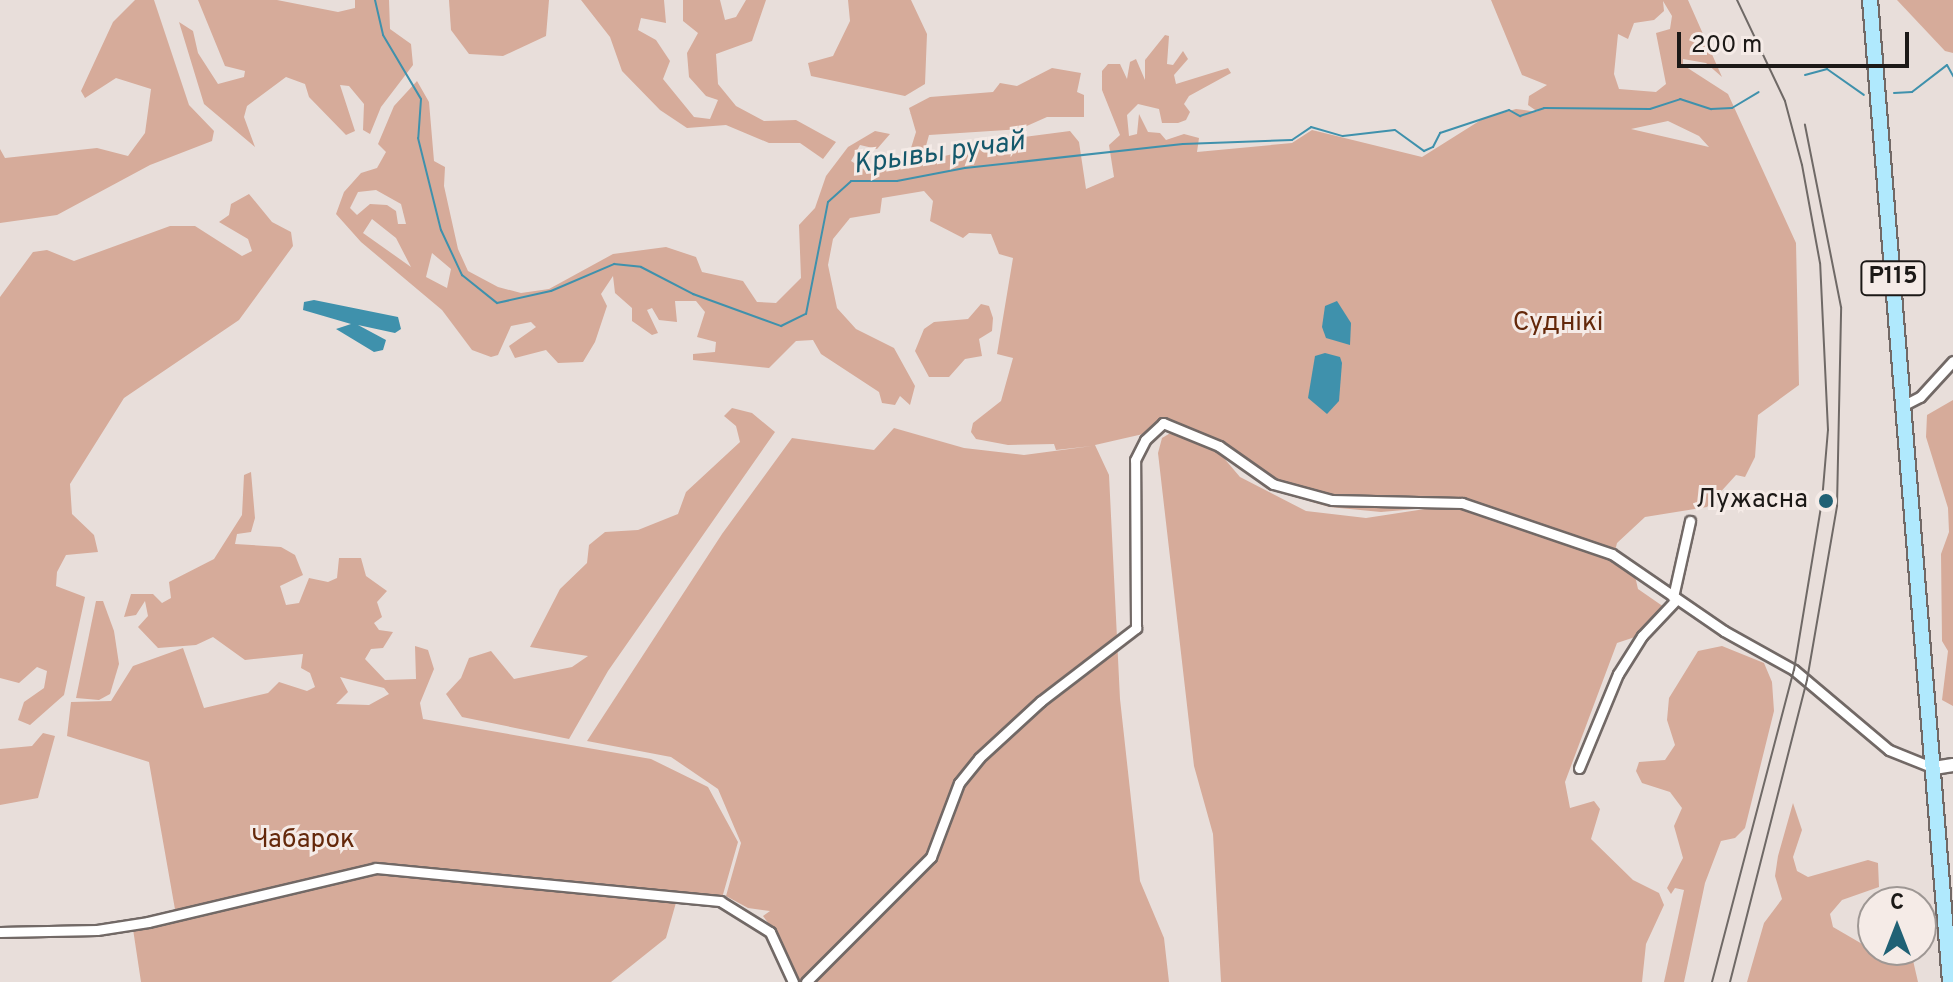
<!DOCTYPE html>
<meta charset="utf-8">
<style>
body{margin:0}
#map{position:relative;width:1953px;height:982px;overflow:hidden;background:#e8deda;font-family:Overpass,sans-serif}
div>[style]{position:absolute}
.green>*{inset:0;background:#d6ab9a}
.water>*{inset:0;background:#3f91ac}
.stream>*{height:2px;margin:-1px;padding:0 1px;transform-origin:1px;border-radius:1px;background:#3f91ac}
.roads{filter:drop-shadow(2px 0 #726966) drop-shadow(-2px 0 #726966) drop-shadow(0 2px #726966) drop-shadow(0 -2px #726966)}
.street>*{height:9px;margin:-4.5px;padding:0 4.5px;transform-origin:4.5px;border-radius:4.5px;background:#fff}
.secondary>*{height:12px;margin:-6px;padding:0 6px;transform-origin:6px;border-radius:6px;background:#fff}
.primary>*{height:14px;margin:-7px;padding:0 7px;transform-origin:7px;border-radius:7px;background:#b0e9fd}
.rail>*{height:2px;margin:-1px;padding:0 1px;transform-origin:1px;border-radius:1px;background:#6f6966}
.dots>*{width:22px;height:22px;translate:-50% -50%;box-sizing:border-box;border:4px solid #f5ebe7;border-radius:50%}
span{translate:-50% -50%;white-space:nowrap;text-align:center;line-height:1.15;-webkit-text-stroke:6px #f5ebe7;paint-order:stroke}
.shield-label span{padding:2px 6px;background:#f5ebe7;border:2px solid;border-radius:6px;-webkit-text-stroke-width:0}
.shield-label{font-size:24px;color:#1c1917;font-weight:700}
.park-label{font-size:26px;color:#64280a}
.poi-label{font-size:26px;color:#1c1917}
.right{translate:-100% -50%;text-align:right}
.water-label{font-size:28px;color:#15586b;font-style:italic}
.north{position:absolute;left:1857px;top:886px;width:80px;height:80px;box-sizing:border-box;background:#f5ebe7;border:2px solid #9e9794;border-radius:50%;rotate:0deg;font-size:22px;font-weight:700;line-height:32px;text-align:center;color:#1c1917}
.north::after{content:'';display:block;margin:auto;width:28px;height:36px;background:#206175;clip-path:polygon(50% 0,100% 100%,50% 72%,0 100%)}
.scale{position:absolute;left:1677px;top:32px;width:232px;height:36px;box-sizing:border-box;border:4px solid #1c1917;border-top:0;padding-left:10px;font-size:24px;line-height:28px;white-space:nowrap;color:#1c1917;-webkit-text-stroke:6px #f5ebe7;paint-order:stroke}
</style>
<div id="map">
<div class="green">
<i style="clip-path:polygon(135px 0,154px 0,189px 105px,214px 131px,212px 141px,150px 165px,57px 215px,0 223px,0 149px,5px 158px,97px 148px,128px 156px,145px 133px,151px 89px,116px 78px,85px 98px,81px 91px,113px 22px)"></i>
<i style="clip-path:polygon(198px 0,277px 0,338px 12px,355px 8px,355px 0,389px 0,390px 29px,411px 44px,413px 65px,381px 107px,370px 134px,363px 130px,364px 104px,349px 86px,340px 85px,355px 131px,346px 135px,309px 97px,305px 84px,286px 77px,247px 106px,244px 117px,255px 147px,204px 104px,179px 22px,193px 31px,198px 53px,218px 84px,244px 77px,245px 71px,225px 66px)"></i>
<i style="clip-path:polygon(449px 0,549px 0,546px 36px,503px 56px,469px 54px,451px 30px)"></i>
<i style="clip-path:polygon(581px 0,664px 0,666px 23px,641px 18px,638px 30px,656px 40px,670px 61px,663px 79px,694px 117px,710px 119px,718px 100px,706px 96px,689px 77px,687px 53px,698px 33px,683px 21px,683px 0,720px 0,725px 20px,736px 17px,746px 0,766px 0,752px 41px,716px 54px,718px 84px,736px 106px,764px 121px,796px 120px,836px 142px,823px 159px,800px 143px,769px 143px,726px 125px,687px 128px,660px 110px,622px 71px,610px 37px)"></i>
<i style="clip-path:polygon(848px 0,911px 0,927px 34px,925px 84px,905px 96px,811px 76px,808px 63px,833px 56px,850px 21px)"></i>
<i style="clip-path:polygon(evenodd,1491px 0,1688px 0,1722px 77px,1706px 63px,1683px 59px,1683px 65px,1728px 94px,1796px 243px,1799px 385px,1758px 415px,1755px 457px,1745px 477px,1736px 475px,1707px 507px,1645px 517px,1617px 543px,1612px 563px,1635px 576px,1638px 589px,1664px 607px,1635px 637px,1617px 643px,1565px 782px,1570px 808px,1594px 801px,1600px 809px,1591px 839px,1633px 880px,1659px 893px,1664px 905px,1646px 944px,1642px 982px,1221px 982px,1213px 834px,1194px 766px,1158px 453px,1162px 438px,1172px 432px,1165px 429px,1095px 445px,1109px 475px,1120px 699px,1140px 881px,1164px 938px,1169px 982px,790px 982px,780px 939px,763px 916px,770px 911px,748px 908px,726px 896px,741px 843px,718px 789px,671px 757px,587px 741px,722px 534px,792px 438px,874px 450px,894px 428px,964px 448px,1024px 455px,1092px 446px,1056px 450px,1054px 444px,1008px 445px,976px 439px,971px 432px,973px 423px,1001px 401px,1013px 358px,997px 354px,1013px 258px,999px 254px,991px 234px,969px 233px,963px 238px,930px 221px,933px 201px,924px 191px,882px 198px,880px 213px,850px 218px,833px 239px,828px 265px,837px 308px,856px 329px,894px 348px,915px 386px,910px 405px,900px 396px,895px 405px,882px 403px,879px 392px,821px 354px,813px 340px,796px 341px,769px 368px,693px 360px,693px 354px,715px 352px,716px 342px,697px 337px,705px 312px,696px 301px,675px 301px,677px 322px,659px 320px,652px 308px,647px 310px,658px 333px,652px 335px,632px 321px,632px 308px,615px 293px,613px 276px,601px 294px,607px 306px,595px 342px,583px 362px,558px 363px,546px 350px,515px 358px,509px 346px,536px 327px,531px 322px,511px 326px,498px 355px,491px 357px,472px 350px,442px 310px,361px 242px,336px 214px,344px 192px,361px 173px,377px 168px,386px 152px,378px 144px,394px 106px,417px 81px,429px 102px,434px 161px,445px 167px,444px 186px,458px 249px,468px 271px,498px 287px,521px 293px,549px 289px,613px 254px,666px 247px,696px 257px,702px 272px,743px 281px,757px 302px,776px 303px,801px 278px,799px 225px,815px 208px,826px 176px,848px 147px,875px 131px,890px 134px,877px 149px,860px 145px,851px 161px,868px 172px,919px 165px,911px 148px,916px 132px,909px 108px,930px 97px,993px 92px,1000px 83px,1017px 86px,1052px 68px,1081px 73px,1077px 92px,1084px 95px,1084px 117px,1047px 117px,1020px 129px,929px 135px,924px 153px,940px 157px,979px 148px,1002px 151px,1024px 137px,1070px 131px,1079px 142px,1086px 189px,1114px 177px,1109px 145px,1120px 135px,1102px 90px,1102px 71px,1108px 64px,1120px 64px,1127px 79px,1130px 62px,1136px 59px,1145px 80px,1145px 60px,1165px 35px,1169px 36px,1167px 64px,1173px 65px,1183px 51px,1188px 59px,1174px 75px,1176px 84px,1228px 68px,1231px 73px,1189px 96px,1184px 104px,1190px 112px,1186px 120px,1178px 123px,1162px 123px,1159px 109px,1138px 104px,1127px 115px,1129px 136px,1137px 134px,1139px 114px,1148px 132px,1160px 133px,1166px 140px,1184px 134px,1199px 138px,1197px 152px,1292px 143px,1312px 130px,1422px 157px,1484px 118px,1516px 109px,1538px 112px,1528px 105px,1529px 96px,1547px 85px,1522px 75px,1491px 0,1663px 1px,1672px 16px,1670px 29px,1656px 33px,1666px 84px,1656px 92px,1619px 89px,1614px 74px,1618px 34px,1628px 39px,1634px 23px,1654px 20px,1664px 11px,1663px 1px,1491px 0,1668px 121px,1699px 136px,1709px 147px,1631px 129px,1668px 121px,1491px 0,376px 190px,401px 204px,406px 224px,398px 224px,396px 211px,387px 205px,370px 204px,357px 215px,350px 208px,358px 192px,376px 190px,1491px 0,372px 219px,396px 238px,411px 267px,363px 233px,372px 219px,1491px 0,432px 253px,451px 269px,447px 288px,426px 277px,432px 253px,1491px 0,1217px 450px,1267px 489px,1329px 507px,1381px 512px,1438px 507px,1366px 518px,1306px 511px,1240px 477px,1217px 450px)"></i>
<i style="clip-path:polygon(1897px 0,1953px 0,1953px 53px,1945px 51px)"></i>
<i style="clip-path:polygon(249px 194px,272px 222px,291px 232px,293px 246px,239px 320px,124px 398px,70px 484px,72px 514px,94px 535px,98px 552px,66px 555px,57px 572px,56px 586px,85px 597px,64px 695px,30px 725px,18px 720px,24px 702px,44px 688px,47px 671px,37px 667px,19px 683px,0 678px,0 297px,33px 252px,47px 250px,74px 261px,170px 226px,195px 226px,242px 256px,252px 251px,248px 239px,219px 222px,229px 215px,231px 204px)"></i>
<i style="clip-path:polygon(981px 304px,989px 306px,993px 318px,992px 331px,979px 339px,982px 356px,965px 359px,949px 377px,929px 377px,915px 351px,924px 329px,934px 322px,968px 319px)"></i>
<i style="clip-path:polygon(1953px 400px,1953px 706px,1942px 700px,1948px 651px,1942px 641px,1941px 554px,1949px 532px,1948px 508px,1926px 437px,1927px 415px)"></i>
<i style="clip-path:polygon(732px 408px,752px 413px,775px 432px,608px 671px,569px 739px,462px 717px,446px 694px,461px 678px,469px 658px,491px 651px,514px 679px,572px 667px,588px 656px,530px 647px,560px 589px,587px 563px,589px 545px,605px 532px,638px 530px,678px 514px,686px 492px,740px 442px,736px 426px,724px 416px)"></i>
<i style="clip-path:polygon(evenodd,251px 472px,255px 518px,251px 532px,237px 534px,235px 544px,281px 547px,295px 555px,303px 575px,280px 586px,286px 605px,299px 603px,309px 578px,328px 582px,337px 578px,339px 558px,361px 558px,366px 576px,387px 591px,377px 602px,382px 617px,374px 623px,379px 630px,393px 632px,383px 648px,371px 649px,365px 659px,385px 680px,416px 679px,415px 646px,428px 650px,434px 669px,420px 703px,423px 719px,651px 759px,708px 787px,738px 842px,722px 898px,679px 892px,666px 938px,611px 982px,141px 982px,133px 929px,176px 915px,149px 762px,67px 736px,71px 702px,111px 701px,133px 666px,183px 648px,204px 708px,268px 693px,279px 682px,307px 691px,315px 687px,310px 673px,301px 668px,303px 654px,245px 660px,213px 637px,196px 645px,158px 648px,138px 627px,148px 616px,145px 601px,136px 615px,124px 617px,131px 594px,153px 594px,162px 603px,171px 598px,169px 582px,214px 559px,242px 515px,244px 475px,251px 472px,340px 677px,384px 688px,389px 694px,369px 705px,336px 704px,348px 692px,340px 677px)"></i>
<i style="clip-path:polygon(96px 601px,103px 601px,114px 631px,119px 664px,110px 694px,99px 700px,76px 698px)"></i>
<i style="clip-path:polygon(1722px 646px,1764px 663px,1772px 682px,1774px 711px,1745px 828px,1735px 838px,1721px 841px,1705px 883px,1684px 982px,1664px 982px,1684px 890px,1675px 888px,1671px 894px,1667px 888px,1683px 858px,1674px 826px,1682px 808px,1670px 792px,1642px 783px,1636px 771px,1639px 762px,1665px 760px,1675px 745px,1667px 720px,1669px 698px,1698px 651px)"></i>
<i style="clip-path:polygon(43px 733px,55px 736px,38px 798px,0 805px,0 749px,32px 746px)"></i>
<i style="clip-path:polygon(1793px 803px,1802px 830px,1793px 857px,1797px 871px,1808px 877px,1868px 860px,1878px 863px,1879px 887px,1842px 900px,1830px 914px,1833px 927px,1876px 952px,1912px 956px,1918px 982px,1747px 982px,1764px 923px,1782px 899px,1775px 876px,1778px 856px)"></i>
</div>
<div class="water">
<i style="clip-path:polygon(314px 300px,398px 317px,401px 329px,395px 333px,358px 325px,386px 340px,383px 350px,374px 352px,336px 329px,351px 324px,303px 310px,304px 302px)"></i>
<i style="clip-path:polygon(1337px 301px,1351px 323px,1350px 345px,1326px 338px,1322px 327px,1325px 306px)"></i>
<i style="clip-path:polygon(1325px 353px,1340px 357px,1342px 363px,1339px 401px,1327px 414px,1308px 398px,1315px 356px)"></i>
</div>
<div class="stream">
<i style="left:375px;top:0;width:36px;rotate:77deg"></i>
<i style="left:383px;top:35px;width:74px;rotate:59.3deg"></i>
<i style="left:421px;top:99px;width:39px;rotate:94deg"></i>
<i style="left:418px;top:138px;width:95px;rotate:76deg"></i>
<i style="left:441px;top:230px;width:50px;rotate:65deg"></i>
<i style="left:462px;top:275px;width:45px;rotate:38.7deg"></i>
<i style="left:497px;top:303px;width:55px;rotate:-12.5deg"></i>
<i style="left:551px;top:291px;width:69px;rotate:-23.2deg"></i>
<i style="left:614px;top:264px;width:27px;rotate:6deg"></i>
<i style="left:641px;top:267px;width:59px;rotate:27.4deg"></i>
<i style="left:693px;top:294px;width:94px;rotate:20deg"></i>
<i style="left:781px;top:326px;width:28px;rotate:-26deg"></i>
<i style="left:806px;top:314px;width:114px;rotate:-78.9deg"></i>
<i style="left:828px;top:202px;width:31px;rotate:-42deg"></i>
<i style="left:851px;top:181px;width:46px"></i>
<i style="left:897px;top:181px;width:69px;rotate:-10.8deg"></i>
<i style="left:965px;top:168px;width:219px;rotate:-6.3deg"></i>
<i style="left:1183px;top:144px;width:109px;rotate:-2.1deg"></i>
<i style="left:1292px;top:140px;width:23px;rotate:-34deg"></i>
<i style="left:1311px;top:127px;width:33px;rotate:16deg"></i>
<i style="left:1343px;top:136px;width:52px;rotate:-6.6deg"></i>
<i style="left:1395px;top:130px;width:36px;rotate:36deg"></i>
<i style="left:1424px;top:151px;width:10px;rotate:-24deg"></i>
<i style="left:1433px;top:147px;width:16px;rotate:-63deg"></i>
<i style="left:1440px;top:133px;width:73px;rotate:-18.4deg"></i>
<i style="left:1509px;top:110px;width:13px;rotate:29deg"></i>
<i style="left:1520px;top:116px;width:25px;rotate:-18deg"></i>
<i style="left:1544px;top:108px;width:106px;rotate:0.5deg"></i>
<i style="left:1650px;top:109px;width:32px;rotate:-18deg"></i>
<i style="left:1680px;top:99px;width:33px;rotate:18deg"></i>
<i style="left:1711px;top:109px;width:21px;rotate:-3deg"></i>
<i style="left:1732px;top:108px;width:31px;rotate:-31deg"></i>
<i style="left:1805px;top:75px;width:23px;rotate:-15deg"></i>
<i style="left:1827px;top:69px;width:45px;rotate:35.1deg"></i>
<i style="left:1894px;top:93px;width:18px;rotate:-3deg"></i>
<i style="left:1912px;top:92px;width:44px;rotate:-37.6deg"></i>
<i style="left:1947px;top:65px;width:13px;rotate:61deg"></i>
</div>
<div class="roads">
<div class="street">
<i style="left:1904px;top:405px;width:18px;rotate:-27deg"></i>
<i style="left:1920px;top:397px;width:49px;rotate:-47.5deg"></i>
<i style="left:1673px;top:597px;width:78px;rotate:-77.4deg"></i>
<i style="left:1579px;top:768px;width:102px;rotate:-67.5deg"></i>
<i style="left:1618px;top:674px;width:45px;rotate:-57.7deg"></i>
<i style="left:1642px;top:636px;width:51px;rotate:-46.6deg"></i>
<i style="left:0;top:932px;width:97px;rotate:-1.2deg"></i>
<i style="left:97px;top:930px;width:52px;rotate:-8.9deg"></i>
<i style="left:148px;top:922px;width:234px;rotate:-13.3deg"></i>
<i style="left:376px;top:868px;width:346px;rotate:5.5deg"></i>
<i style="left:720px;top:901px;width:59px;rotate:31.8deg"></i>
<i style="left:770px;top:932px;width:55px;rotate:65.3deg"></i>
<i style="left:806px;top:982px;width:177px;rotate:-45deg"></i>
<i style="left:931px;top:857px;width:79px;rotate:-69.3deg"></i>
<i style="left:959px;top:783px;width:32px;rotate:-51deg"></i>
<i style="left:979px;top:758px;width:84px;rotate:-42.6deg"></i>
<i style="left:1041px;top:701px;width:120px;rotate:-37.5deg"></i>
<i style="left:1136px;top:628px;width:168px;rotate:-90.3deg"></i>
<i style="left:1135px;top:460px;width:22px;rotate:-63deg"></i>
<i style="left:1145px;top:440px;width:25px;rotate:-43deg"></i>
<i style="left:1163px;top:423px;width:61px;rotate:22.3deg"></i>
<i style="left:1219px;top:446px;width:66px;rotate:35.1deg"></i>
<i style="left:1273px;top:484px;width:61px;rotate:15.2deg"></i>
<i style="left:1332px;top:500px;width:130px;rotate:1.3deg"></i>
<i style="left:1462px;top:503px;width:158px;rotate:18.8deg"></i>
<i style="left:1612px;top:554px;width:136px;rotate:34.5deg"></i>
<i style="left:1724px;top:631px;width:80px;rotate:29.1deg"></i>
<i style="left:1794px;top:670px;width:124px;rotate:40.1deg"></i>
<i style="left:1889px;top:750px;width:48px;rotate:21.8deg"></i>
</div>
<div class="secondary">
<i style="left:1934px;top:768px;width:19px;rotate:-9deg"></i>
</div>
<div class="primary">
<i style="left:1870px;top:0;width:985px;rotate:85.34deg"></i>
</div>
</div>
<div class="rail">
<i style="left:1712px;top:982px;width:323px;rotate:-75.3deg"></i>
<i style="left:1794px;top:670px;width:171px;rotate:-80.6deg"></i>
<i style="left:1822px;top:501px;width:71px;rotate:-85.2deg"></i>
<i style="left:1828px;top:430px;width:167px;rotate:-92.7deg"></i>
<i style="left:1820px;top:263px;width:100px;rotate:-100.4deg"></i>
<i style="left:1802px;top:165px;width:66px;rotate:-104.9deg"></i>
<i style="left:1785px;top:101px;width:112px;rotate:-115.4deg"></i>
<i style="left:1730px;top:982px;width:312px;rotate:-75.7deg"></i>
<i style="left:1807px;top:680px;width:177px;rotate:-80.2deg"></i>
<i style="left:1837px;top:506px;width:199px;rotate:-88.8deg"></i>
<i style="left:1841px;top:307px;width:186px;rotate:-101.2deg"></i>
</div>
<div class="dots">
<i style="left:1826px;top:501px;background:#206175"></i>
</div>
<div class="shield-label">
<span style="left:1893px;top:278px">Р115</span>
</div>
<div class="park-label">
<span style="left:1558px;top:324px">Суднікі</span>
<span style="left:303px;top:841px">Чабарок</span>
</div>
<div class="poi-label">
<span class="right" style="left:1808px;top:501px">Лужасна</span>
</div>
<div class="water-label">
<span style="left:939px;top:154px;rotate:-8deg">Крывы ручай</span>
</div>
<div class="north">С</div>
<div class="scale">200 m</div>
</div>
